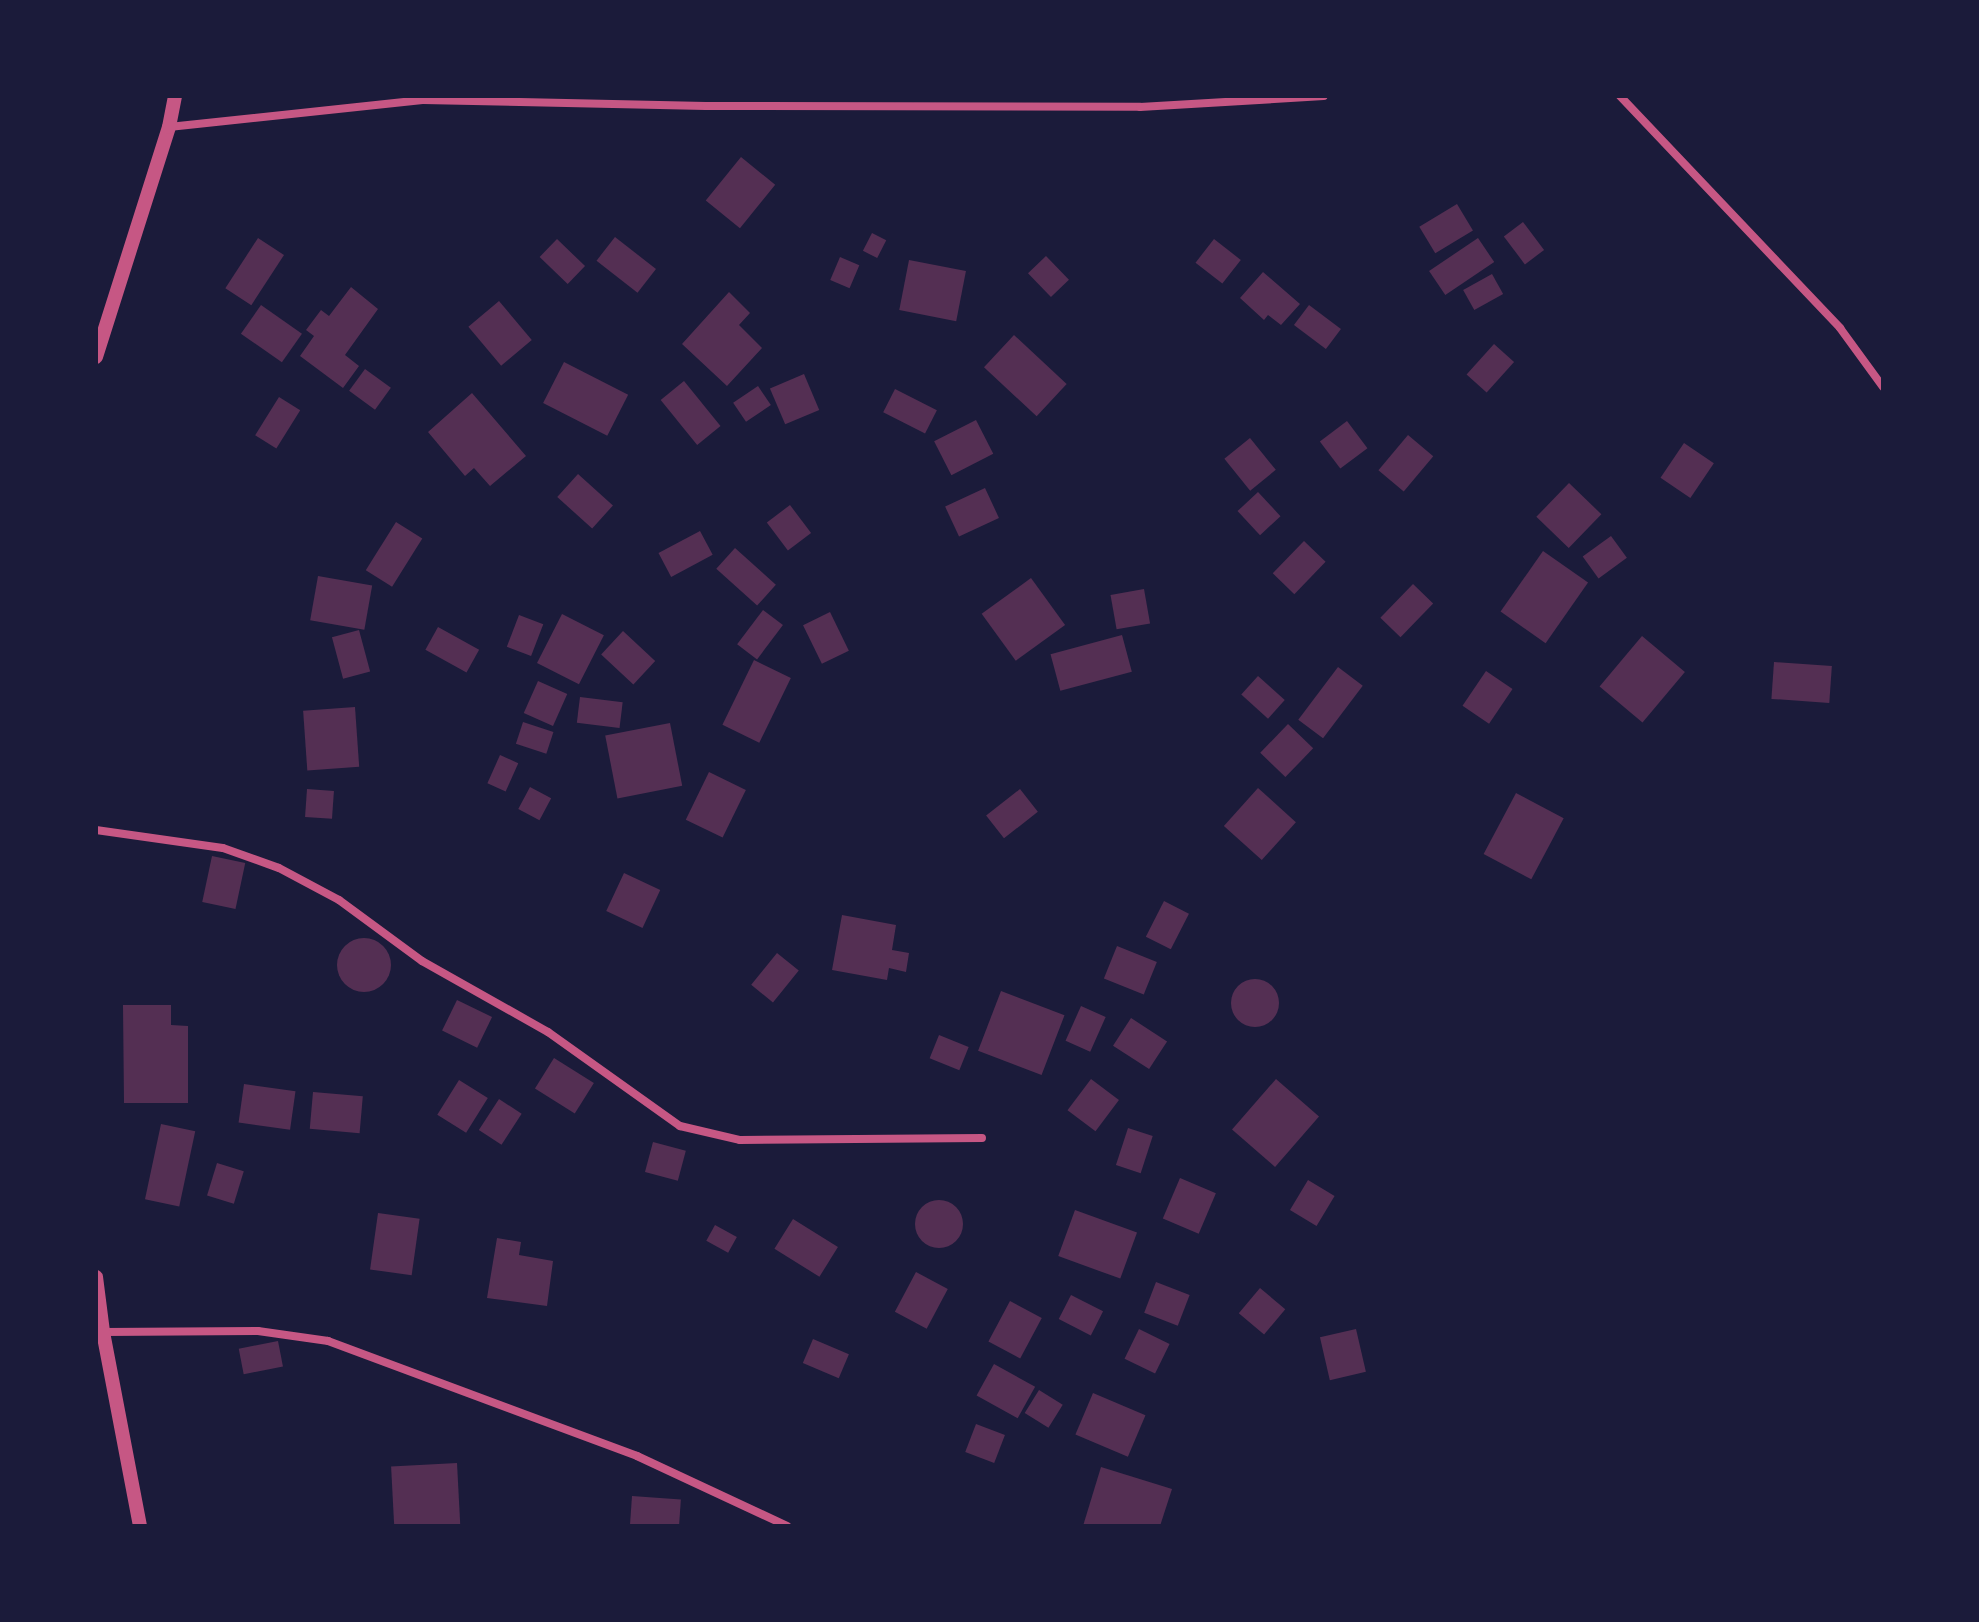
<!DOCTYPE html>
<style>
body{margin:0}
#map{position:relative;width:1979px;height:1622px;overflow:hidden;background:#1b1b3a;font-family:Lato,sans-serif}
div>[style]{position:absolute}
.building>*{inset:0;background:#542f53;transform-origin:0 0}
.round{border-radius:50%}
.minor>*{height:8px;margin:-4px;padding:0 4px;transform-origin:4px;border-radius:4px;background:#c65784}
.tertiary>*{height:14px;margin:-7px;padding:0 7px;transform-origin:7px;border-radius:7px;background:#c65784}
span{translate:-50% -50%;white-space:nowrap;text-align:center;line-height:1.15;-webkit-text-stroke:6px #1b1b3a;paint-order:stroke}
.frame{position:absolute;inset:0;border:98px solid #1b1b3a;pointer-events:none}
</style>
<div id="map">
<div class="building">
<i style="left:741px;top:157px;width:44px;height:56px;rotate:39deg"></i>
<i style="left:1457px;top:204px;width:31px;height:44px;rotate:59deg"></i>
<i style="left:1523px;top:222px;width:35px;height:24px;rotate:53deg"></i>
<i style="left:872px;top:233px;width:16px;height:20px;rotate:27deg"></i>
<i style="left:615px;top:237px;width:52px;height:30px;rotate:38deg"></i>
<i style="left:258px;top:238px;width:31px;height:60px;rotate:33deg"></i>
<i style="left:1478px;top:238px;width:29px;height:59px;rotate:56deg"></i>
<i style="left:557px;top:239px;width:39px;height:25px;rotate:44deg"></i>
<i style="left:1214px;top:239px;width:34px;height:30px;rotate:38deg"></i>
<i style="left:1046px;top:256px;width:33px;height:25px;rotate:46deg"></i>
<i style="left:840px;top:257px;width:21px;height:25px;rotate:23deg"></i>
<i style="left:909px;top:260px;width:58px;height:51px;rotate:11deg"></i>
<i style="clip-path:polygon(1263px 272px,1300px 304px,1281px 325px,1268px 315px,1264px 320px,1240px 298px)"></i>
<i style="left:1492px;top:274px;width:23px;height:33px;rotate:61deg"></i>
<i style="clip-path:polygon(351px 287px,378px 309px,345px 355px,359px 366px,343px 388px,300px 356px,314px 336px,306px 330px,321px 310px,329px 316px)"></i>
<i style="clip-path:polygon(729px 292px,750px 313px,739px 325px,762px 348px,727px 386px,682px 344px)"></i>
<i style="left:499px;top:301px;width:51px;height:40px;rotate:50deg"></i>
<i style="left:261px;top:305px;width:50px;height:35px;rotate:35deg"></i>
<i style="left:1309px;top:305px;width:40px;height:25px;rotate:37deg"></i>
<i style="left:1014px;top:335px;width:72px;height:44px;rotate:43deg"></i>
<i style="left:1494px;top:344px;width:27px;height:41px;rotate:42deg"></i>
<i style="left:564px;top:362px;width:72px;height:46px;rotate:27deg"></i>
<i style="left:365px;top:369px;width:32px;height:27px;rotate:36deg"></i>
<i style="left:804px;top:374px;width:39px;height:37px;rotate:67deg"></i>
<i style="left:684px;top:381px;width:58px;height:30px;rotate:51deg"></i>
<i style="left:758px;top:386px;width:23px;height:30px;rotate:56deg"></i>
<i style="left:895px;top:389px;width:47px;height:26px;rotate:27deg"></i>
<i style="clip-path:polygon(472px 393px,526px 456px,490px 486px,474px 468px,465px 476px,428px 432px)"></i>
<i style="left:279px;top:397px;width:25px;height:45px;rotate:32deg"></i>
<i style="left:976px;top:420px;width:38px;height:47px;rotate:63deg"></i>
<i style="left:1347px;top:421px;width:34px;height:34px;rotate:53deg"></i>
<i style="left:1408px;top:435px;width:33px;height:46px;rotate:40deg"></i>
<i style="left:1250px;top:438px;width:41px;height:33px;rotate:51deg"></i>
<i style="left:1684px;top:443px;width:36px;height:42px;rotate:34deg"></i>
<i style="left:578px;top:474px;width:47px;height:31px;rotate:42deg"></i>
<i style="left:1569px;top:483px;width:45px;height:47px;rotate:44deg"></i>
<i style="left:985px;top:488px;width:33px;height:44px;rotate:65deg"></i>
<i style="left:1258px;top:492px;width:33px;height:28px;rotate:47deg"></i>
<i style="left:790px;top:505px;width:35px;height:29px;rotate:53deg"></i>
<i style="left:396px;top:522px;width:31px;height:57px;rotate:32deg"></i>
<i style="left:700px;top:531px;width:27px;height:47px;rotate:62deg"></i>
<i style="left:1611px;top:536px;width:27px;height:35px;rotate:54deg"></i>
<i style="left:1304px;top:541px;width:30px;height:45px;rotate:44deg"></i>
<i style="left:735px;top:548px;width:55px;height:28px;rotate:42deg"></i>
<i style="left:1543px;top:551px;width:55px;height:74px;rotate:35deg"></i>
<i style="left:318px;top:576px;width:55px;height:45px;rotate:10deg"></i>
<i style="left:1031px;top:578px;width:58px;height:61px;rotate:54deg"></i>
<i style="left:1413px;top:584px;width:28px;height:47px;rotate:44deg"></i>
<i style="left:1144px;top:589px;width:35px;height:34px;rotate:80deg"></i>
<i style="left:763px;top:610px;width:25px;height:43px;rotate:37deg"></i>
<i style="left:830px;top:612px;width:43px;height:30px;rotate:64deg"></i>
<i style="left:562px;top:614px;width:47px;height:55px;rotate:27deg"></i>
<i style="left:519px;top:615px;width:26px;height:34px;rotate:21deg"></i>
<i style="left:438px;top:627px;width:47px;height:26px;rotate:29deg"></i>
<i style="left:359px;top:630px;width:43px;height:28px;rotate:75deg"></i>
<i style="left:623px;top:631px;width:44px;height:32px;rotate:43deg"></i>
<i style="left:1122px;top:635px;width:38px;height:74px;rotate:75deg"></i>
<i style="left:1642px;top:636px;width:56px;height:66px;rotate:40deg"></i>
<i style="left:754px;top:660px;width:41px;height:72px;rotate:26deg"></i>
<i style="left:1774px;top:662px;width:58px;height:37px;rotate:4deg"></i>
<i style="left:1338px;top:667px;width:31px;height:66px;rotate:37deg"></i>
<i style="left:1486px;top:671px;width:32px;height:42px;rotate:34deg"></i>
<i style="left:1258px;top:676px;width:36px;height:25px;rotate:42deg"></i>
<i style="left:538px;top:681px;width:32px;height:35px;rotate:24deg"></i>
<i style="left:580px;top:697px;width:43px;height:26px;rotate:7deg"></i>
<i style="left:355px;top:707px;width:60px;height:52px;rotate:86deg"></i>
<i style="left:523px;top:722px;width:32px;height:23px;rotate:18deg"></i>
<i style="left:670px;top:723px;width:64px;height:66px;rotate:79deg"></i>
<i style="left:1288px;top:724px;width:35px;height:40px;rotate:44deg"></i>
<i style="left:500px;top:755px;width:20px;height:31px;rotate:24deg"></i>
<i style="left:709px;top:772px;width:41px;height:53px;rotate:26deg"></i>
<i style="left:530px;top:787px;width:24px;height:25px;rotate:28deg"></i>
<i style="left:1258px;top:788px;width:51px;height:51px;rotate:42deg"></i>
<i style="left:307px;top:789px;width:27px;height:28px;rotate:4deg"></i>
<i style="left:1020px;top:789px;width:29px;height:43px;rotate:52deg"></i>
<i style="left:1516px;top:793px;width:54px;height:69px;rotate:28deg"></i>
<i style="left:212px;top:856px;width:34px;height:47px;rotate:12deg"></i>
<i style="left:624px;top:873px;width:40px;height:42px;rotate:25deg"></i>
<i style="left:1164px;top:901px;width:28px;height:40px;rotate:27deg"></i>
<i style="clip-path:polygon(842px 915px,896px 925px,892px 950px,909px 953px,906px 972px,889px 968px,887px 980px,832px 970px)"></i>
<i class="round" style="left:337px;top:938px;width:54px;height:54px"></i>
<i style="left:1117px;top:946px;width:43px;height:35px;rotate:22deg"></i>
<i style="left:777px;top:953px;width:28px;height:41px;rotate:39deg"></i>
<i class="round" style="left:1231px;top:979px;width:48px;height:48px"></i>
<i style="left:1001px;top:991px;width:68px;height:64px;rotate:21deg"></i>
<i style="left:457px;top:1000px;width:39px;height:34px;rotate:26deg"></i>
<i style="clip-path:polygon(123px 1005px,171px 1005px,171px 1025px,188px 1026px,188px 1103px,124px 1103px)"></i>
<i style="left:1081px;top:1006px;width:27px;height:38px;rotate:24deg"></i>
<i style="left:1131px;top:1018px;width:43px;height:33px;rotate:33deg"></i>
<i style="left:939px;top:1035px;width:32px;height:25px;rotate:22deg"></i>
<i style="left:554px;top:1058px;width:47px;height:36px;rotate:32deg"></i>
<i style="left:1091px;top:1079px;width:35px;height:39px;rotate:37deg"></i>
<i style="left:1276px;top:1079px;width:57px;height:67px;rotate:41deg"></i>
<i style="left:459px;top:1080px;width:34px;height:41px;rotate:32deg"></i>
<i style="left:244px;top:1084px;width:52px;height:39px;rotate:8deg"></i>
<i style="left:313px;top:1092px;width:50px;height:37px;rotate:5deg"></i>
<i style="left:499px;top:1099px;width:27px;height:37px;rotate:33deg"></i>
<i style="left:161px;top:1124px;width:35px;height:77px;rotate:12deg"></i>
<i style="left:1128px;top:1128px;width:26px;height:39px;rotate:18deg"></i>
<i style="left:653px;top:1142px;width:34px;height:31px;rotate:15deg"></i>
<i style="left:217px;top:1163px;width:28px;height:34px;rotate:17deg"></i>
<i style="left:1180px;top:1178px;width:39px;height:44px;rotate:23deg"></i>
<i style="left:1308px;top:1180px;width:31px;height:35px;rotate:31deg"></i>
<i class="round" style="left:915px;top:1200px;width:48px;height:48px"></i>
<i style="left:1075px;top:1210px;width:66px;height:49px;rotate:20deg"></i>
<i style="left:378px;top:1213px;width:42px;height:57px;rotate:8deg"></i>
<i style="left:793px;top:1219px;width:53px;height:35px;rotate:32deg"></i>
<i style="left:715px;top:1225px;width:25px;height:18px;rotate:29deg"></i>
<i style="clip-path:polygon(497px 1238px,521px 1242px,519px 1255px,553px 1261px,547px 1306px,487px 1298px)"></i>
<i style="left:916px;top:1272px;width:36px;height:45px;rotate:28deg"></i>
<i style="left:1156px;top:1282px;width:36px;height:33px;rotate:21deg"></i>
<i style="left:1260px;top:1288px;width:33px;height:33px;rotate:40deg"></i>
<i style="left:1071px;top:1295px;width:36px;height:27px;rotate:27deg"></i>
<i style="left:1010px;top:1301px;width:36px;height:46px;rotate:28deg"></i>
<i style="left:1139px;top:1329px;width:34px;height:33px;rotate:26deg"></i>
<i style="left:1356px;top:1329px;width:44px;height:37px;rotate:77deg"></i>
<i style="left:813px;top:1339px;width:39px;height:26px;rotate:23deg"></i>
<i style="left:278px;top:1341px;width:26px;height:40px;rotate:79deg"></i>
<i style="left:994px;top:1364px;width:47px;height:36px;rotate:29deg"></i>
<i style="left:1039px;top:1390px;width:28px;height:27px;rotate:32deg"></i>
<i style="left:1093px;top:1393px;width:57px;height:45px;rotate:23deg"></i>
<i style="left:976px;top:1424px;width:31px;height:30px;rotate:21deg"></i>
<i style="left:457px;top:1463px;width:63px;height:66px;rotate:87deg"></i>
<i style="clip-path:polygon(1101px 1467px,1172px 1489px,1160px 1526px,1083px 1526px)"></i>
<i style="left:632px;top:1496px;width:49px;height:30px;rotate:4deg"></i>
</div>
<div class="minor">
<i style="left:1620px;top:96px;width:320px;rotate:46.5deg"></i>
<i style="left:1840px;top:328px;width:73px;rotate:53.9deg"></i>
<i style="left:169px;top:127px;width:255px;rotate:-6.1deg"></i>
<i style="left:423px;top:100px;width:283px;rotate:1.2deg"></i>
<i style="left:706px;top:106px;width:434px;rotate:0.1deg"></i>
<i style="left:1140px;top:107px;width:184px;rotate:-3.4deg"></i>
<i style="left:96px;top:830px;width:128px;rotate:8.1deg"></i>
<i style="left:223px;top:848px;width:59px;rotate:19.7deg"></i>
<i style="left:279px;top:868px;width:68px;rotate:28.1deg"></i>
<i style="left:339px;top:900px;width:103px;rotate:36.3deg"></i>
<i style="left:422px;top:961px;width:145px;rotate:29.4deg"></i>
<i style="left:548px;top:1032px;width:162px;rotate:35.5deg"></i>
<i style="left:680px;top:1126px;width:62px;rotate:13.1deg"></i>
<i style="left:740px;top:1140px;width:242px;rotate:-0.5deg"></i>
<i style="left:103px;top:1332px;width:155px;rotate:-0.4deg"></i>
<i style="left:258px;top:1331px;width:71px;rotate:8.1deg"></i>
<i style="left:328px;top:1341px;width:330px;rotate:20.4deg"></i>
<i style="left:637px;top:1456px;width:166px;rotate:25deg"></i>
</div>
<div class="tertiary">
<i style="left:96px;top:357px;width:241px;rotate:-72.4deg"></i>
<i style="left:169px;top:127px;width:32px;rotate:-79deg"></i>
<i style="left:96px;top:1277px;width:55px;rotate:82.7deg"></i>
<i style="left:103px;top:1332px;width:197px;rotate:79.2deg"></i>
</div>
<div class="frame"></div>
</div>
